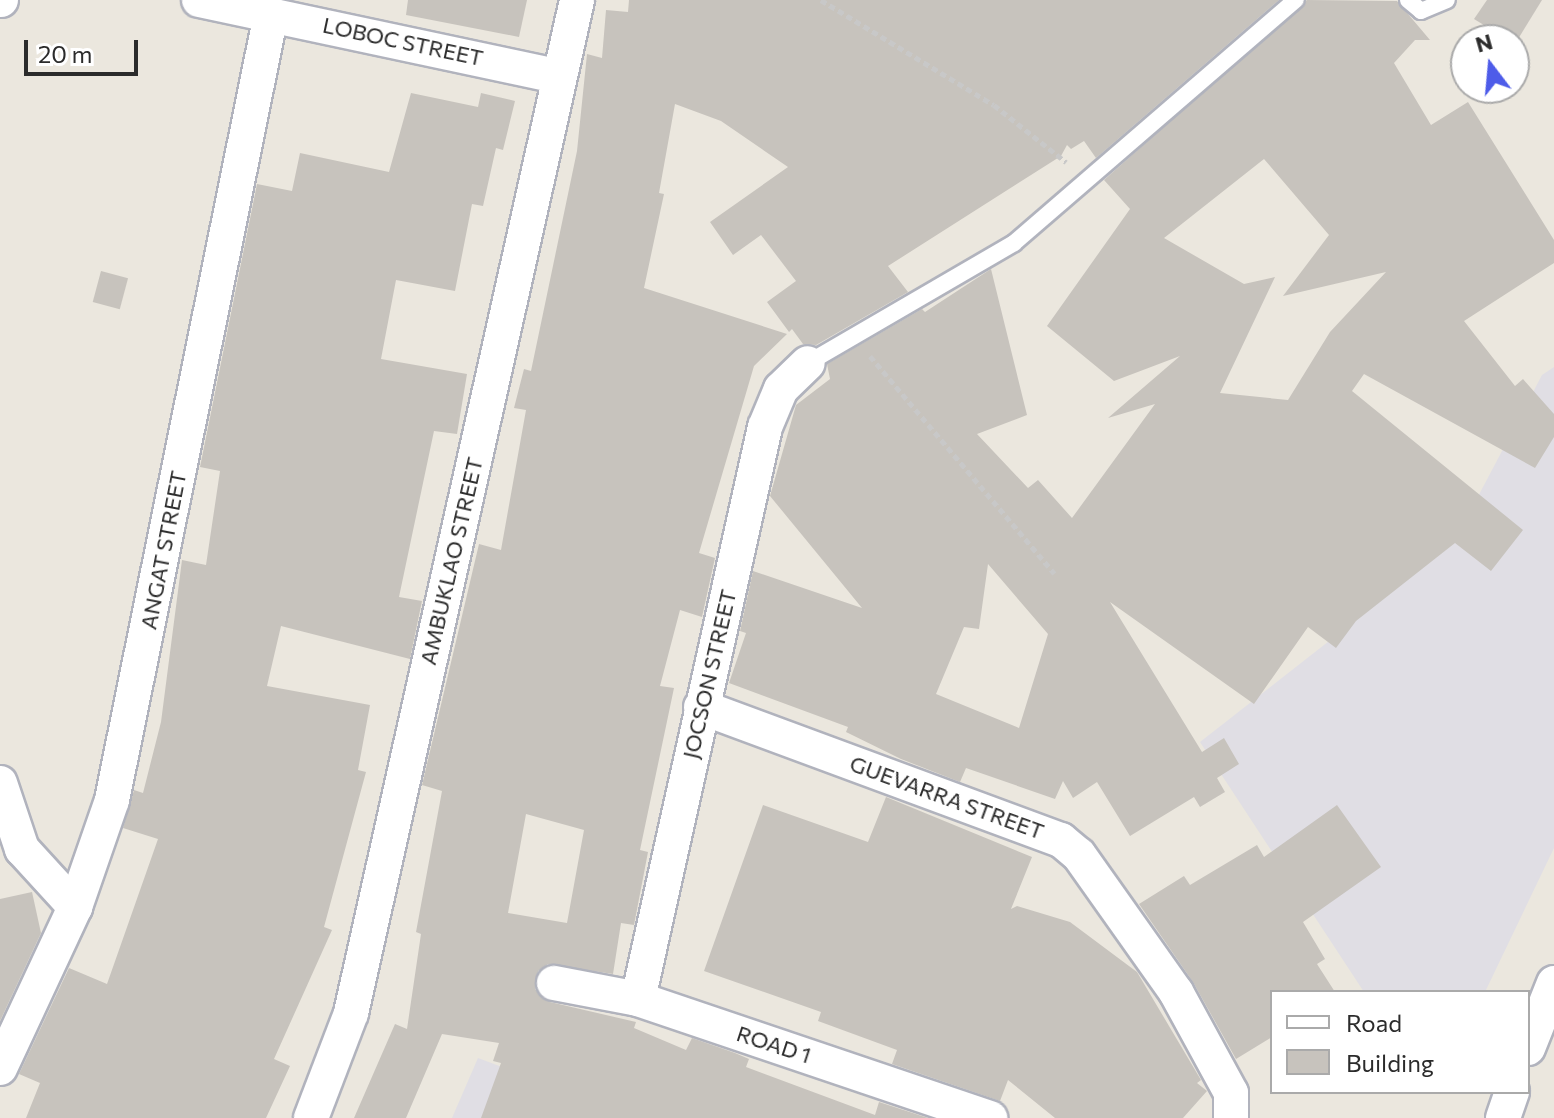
<!DOCTYPE html>
<style>
body{margin:0}
#map{position:relative;width:1554px;height:1118px;overflow:hidden;background:#ebe7de;font-family:Commissioner,sans-serif}
div>[style]{position:absolute}
.industrial>*{inset:0;background:#e0dee4}
.building>*{inset:0;background:#c7c3bd;transform-origin:0 0}
.path>*{height:5px;margin-top:-2.5px;transform-origin:0;background:repeating-linear-gradient(90deg,#c8c8c8 0 6px,transparent 0 10px)}
.roads{filter:drop-shadow(2px 0 #b1b3bd) drop-shadow(-2px 0 #b1b3bd) drop-shadow(0 2px #b1b3bd) drop-shadow(0 -2px #b1b3bd)}
.service>*{height:16px;margin:-8px;padding:0 8px;transform-origin:8px;border-radius:8px;background:#fff}
.minor>*{height:34px;margin:-17px;padding:0 17px;transform-origin:17px;border-radius:17px;background:#fff}
span{translate:-50% -50%;white-space:nowrap;text-align:center;line-height:1.15;-webkit-text-stroke:6px #fff;paint-order:stroke}
.street-label{font-size:22px;color:#2b2b2b}
.legend{position:absolute;left:1270px;top:990px;width:260px;height:104px;box-sizing:border-box;background:#fff;border:2px solid #aaa;margin:0;padding:10px 14px;list-style:none;font-size:24px;color:#2b2b2b}
.legend li{display:flex;align-items:center;gap:16px;height:40px}
.legend b{width:40px;border:2px solid #aaa}
.north{position:absolute;left:1450px;top:24px;width:80px;height:80px;box-sizing:border-box;background:#fff;border:2px solid #aaa;border-radius:50%;rotate:344deg;font-size:22px;font-weight:700;line-height:32px;text-align:center;color:#2b2b2b}
.north::after{content:'';display:block;margin:auto;width:28px;height:36px;background:#4e5ce9;clip-path:polygon(50% 0,100% 100%,50% 72%,0 100%)}
.scale{position:absolute;left:24px;top:40px;width:114px;height:36px;box-sizing:border-box;border:4px solid #2b2b2b;border-top:0;padding-left:10px;font-size:24px;line-height:28px;white-space:nowrap;color:#2b2b2b;-webkit-text-stroke:6px #fff;paint-order:stroke}
</style>
<div id="map">
<div class="industrial">
<i style="clip-path:polygon(1554px 367px,1554px 848px,1485px 992px,1364px 992px,1200px 742px,1453px 544px,1542px 375px)"></i>
<i style="clip-path:polygon(478px 1058px,639px 1118px,452px 1118px)"></i>
</div>
<div class="building">
<i style="clip-path:polygon(408px 0,527px 0,519px 37px,406px 15px)"></i>
<i style="clip-path:polygon(evenodd,629px 0,1279px 0,1096px 158px,1084px 141px,1071px 149px,1067px 145px,1061px 156px,888px 266px,908px 292px,816px 345px,803px 344px,792px 329px,789px 332px,767px 302px,796px 281px,761px 235px,733px 255px,710px 222px,788px 167px,721px 121px,675px 104px,659px 193px,664px 194px,644px 288px,787px 334px,754px 366px,699px 553px,715px 558px,702px 617px,680px 610px,660px 686px,674px 688px,640px 850px,648px 852px,634px 925px,621px 923px,613px 974px,548px 964px,538px 971px,535px 989px,550px 1002px,636px 1022px,634px 1028px,686px 1050px,692px 1038px,735px 1053px,749px 1059px,746px 1067px,875px 1115px,879px 1102px,928px 1118px,481px 1118px,501px 1063px,493px 1061px,499px 1043px,442px 1034px,406px 1118px,354px 1118px,395px 1024px,407px 1029px,421px 934px,416px 932px,442px 791px,422px 785px,479px 544px,501px 550px,526px 410px,514px 408px,524px 369px,531px 371px,577px 151px,587px 54px,602px 58px,606px 10px,628px 12px,629px 0,526px 814px,584px 830px,567px 923px,508px 913px,526px 814px)"></i>
<i style="clip-path:polygon(evenodd,1307px 0,1397px 1px,1430px 40px,1415px 40px,1394px 63px,1431px 125px,1468px 102px,1554px 240px,1554px 263px,1464px 321px,1515px 386px,1523px 379px,1554px 414px,1554px 437px,1535px 468px,1364px 374px,1352px 391px,1523px 530px,1491px 571px,1455px 543px,1356px 621px,1336px 648px,1308px 627px,1254px 704px,1110px 602px,1202px 752px,1224px 738px,1239px 764px,1217px 778px,1225px 792px,1200px 807px,1194px 797px,1130px 836px,1097px 782px,1073px 798px,1063px 781px,1055px 799px,966px 768px,960px 782px,901px 759px,846px 732px,848px 727px,729px 683px,746px 633px,740px 631px,753px 571px,862px 608px,770px 496px,796px 405px,830px 379px,827px 364px,922px 309px,925px 312px,991px 269px,1027px 415px,977px 434px,1028px 488px,1038px 480px,1072px 518px,1155px 404px,1108px 418px,1180px 356px,1114px 381px,1047px 326px,1130px 209px,1104px 180px,1307px 0,1264px 159px,1329px 235px,1283px 296px,1386px 272px,1330px 332px,1288px 400px,1220px 393px,1275px 277px,1244px 284px,1164px 238px,1264px 159px,1307px 0,988px 564px,1048px 634px,1019px 728px,936px 694px,964px 627px,979px 629px,988px 564px)"></i>
<i style="clip-path:polygon(1487px 0,1542px 0,1515px 44px,1474px 19px)"></i>
<i style="clip-path:polygon(411px 93px,478px 107px,481px 93px,515px 101px,503px 150px,496px 148px,483px 206px,472px 204px,455px 291px,396px 280px,381px 359px,467px 374px,457px 434px,434px 431px,399px 597px,422px 601px,410px 659px,281px 626px,267px 686px,370px 705px,358px 770px,366px 772px,324px 927px,332px 930px,274px 1059px,290px 1066px,266px 1118px,26px 1118px,40px 1083px,19px 1074px,69px 968px,107px 984px,158px 839px,123px 828px,134px 790px,143px 793px,161px 722px,182px 560px,206px 565px,220px 471px,200px 467px,257px 184px,292px 191px,300px 153px,389px 172px)"></i>
<i style="left:101px;top:271px;width:28px;height:32px;rotate:15deg"></i>
<i style="clip-path:polygon(886px 797px,1032px 857px,1011px 909px,1017px 906px,1070px 922px,1137px 972px,1201px 1080px,1197px 1083px,1207px 1091px,1183px 1118px,1055px 1118px,1008px 1080px,1000px 1101px,892px 1064px,897px 1050px,818px 1021px,821px 1012px,704px 971px,763px 805px,868px 842px)"></i>
<i style="clip-path:polygon(1337px 805px,1381px 867px,1303px 922px,1325px 959px,1317px 964px,1335px 992px,1272px 992px,1272px 1037px,1236px 1059px,1193px 982px,1139px 904px,1184px 876px,1190px 885px,1257px 845px,1264px 857px)"></i>
<i style="clip-path:polygon(32px 892px,41px 933px,0 1021px,0 899px)"></i>
</div>
<div class="path">
<i style="left:821px;top:0;width:202px;rotate:31.3deg"></i>
<i style="left:994px;top:105px;width:92px;rotate:38.4deg"></i>
<i style="left:870px;top:356px;width:285px;rotate:49.7deg"></i>
</div>
<div class="roads">
<div class="service">
<i style="left:1408px;top:0;width:17px;rotate:40deg"></i>
<i style="left:1421px;top:11px;width:28px;rotate:-23deg"></i>
<i style="left:808px;top:363px;width:238px;rotate:-30.2deg"></i>
<i style="left:1014px;top:243px;width:372px;rotate:-40.8deg"></i>
</div>
<div class="minor">
<i style="left:0;top:0;width:1px"></i>
<i style="left:199px;top:0;width:367px;rotate:12deg"></i>
<i style="left:701px;top:707px;width:384px;rotate:20.3deg"></i>
<i style="left:1061px;top:840px;width:23px;rotate:40deg"></i>
<i style="left:1079px;top:855px;width:168px;rotate:54.7deg"></i>
<i style="left:1176px;top:992px;width:115px;rotate:61.4deg"></i>
<i style="left:1231px;top:1093px;width:25px;rotate:90deg"></i>
<i style="left:0;top:783px;width:70px;rotate:71.6deg"></i>
<i style="left:22px;top:849px;width:79px;rotate:47.6deg"></i>
<i style="left:554px;top:983px;width:86px;rotate:10.8deg"></i>
<i style="left:638px;top:999px;width:372px;rotate:18.7deg"></i>
<i style="left:638px;top:999px;width:586px;rotate:-77.48deg"></i>
<i style="left:765px;top:427px;width:41px;rotate:-67.2deg"></i>
<i style="left:781px;top:389px;width:37px;rotate:-44deg"></i>
<i style="left:1528px;top:1048px;width:70px;rotate:-68.2deg"></i>
<i style="left:0;top:1068px;width:178px;rotate:-65deg"></i>
<i style="left:75px;top:907px;width:113px;rotate:-70.9deg"></i>
<i style="left:112px;top:800px;width:802px;rotate:-78.56deg"></i>
<i style="left:311px;top:1118px;width:112px;rotate:-69.1deg"></i>
<i style="left:351px;top:1013px;width:1038px;rotate:-77.42deg"></i>
<i style="left:1503px;top:1118px;width:28px;rotate:-71deg"></i>
</div>
</div>
<div class="street-label">
<span style="left:403px;top:41px;rotate:12deg">LOBOC STREET</span>
<span style="left:163px;top:550px;rotate:-79deg">ANGAT STREET</span>
<span style="left:451px;top:561px;rotate:-77deg">AMBUKLAO STREET</span>
<span style="left:709px;top:674px;rotate:-77deg">JOCSON STREET</span>
<span style="left:947px;top:797px;rotate:20deg">GUEVARRA STREET</span>
<span style="left:774px;top:1044px;rotate:18deg">ROAD 1</span>
</div>
<ul class="legend">
<li><b style="height:10px;background:#fff"></b>Road</li>
<li><b style="height:22px;background:#c7c3bd"></b>Building</li>
</ul>
<div class="north">N</div>
<div class="scale">20 m</div>
</div>
